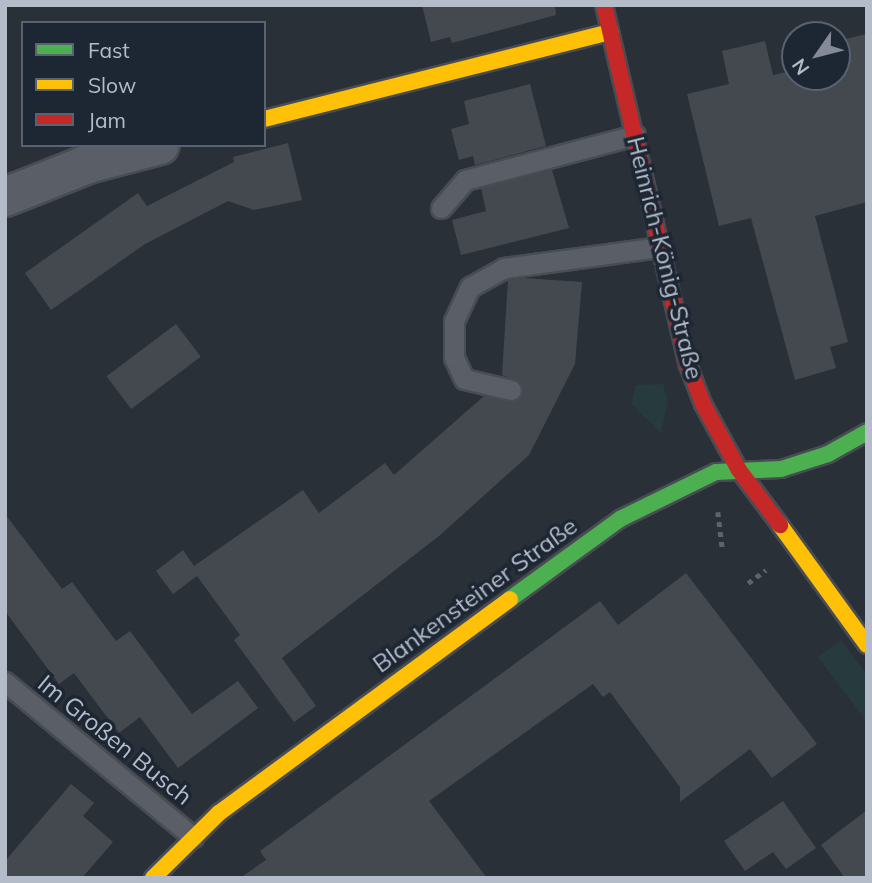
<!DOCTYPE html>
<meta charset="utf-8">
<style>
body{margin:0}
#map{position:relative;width:872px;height:883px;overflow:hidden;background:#2a3038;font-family:Mulish,sans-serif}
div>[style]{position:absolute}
.green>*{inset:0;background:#273a3e}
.building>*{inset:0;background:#444950;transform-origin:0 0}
.path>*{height:4.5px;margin-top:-2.25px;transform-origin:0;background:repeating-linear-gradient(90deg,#5d636a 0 5px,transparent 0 10px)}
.roads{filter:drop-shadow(2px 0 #484c53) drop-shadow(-2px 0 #484c53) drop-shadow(0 2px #484c53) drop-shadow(0 -2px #484c53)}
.lane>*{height:19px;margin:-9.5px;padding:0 9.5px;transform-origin:9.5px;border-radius:9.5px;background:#5a5e66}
.street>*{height:38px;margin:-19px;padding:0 19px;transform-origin:19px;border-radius:19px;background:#5a5e66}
.fast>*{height:16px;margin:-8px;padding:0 8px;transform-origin:8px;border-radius:8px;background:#4caf50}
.slow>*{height:16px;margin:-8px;padding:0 8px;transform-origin:8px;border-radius:8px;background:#ffc107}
.jam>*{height:16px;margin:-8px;padding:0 8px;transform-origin:8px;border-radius:8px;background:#c62828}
span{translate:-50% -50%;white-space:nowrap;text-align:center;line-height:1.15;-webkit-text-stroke:7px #1d2633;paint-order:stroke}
.street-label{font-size:24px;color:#b4bcc9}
.frame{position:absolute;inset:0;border:7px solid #b4bcc9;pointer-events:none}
.legend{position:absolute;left:21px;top:21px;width:245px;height:126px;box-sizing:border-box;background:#1d2633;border:2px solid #59626f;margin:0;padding:9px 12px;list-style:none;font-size:21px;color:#b4bcc9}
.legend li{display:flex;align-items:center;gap:14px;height:35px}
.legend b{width:35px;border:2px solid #59626f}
.north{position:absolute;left:781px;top:21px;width:70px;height:70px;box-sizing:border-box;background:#1d2633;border:2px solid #59626f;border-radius:50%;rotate:235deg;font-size:19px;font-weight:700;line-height:28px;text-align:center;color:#b4bcc9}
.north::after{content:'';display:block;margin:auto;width:24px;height:32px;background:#848b96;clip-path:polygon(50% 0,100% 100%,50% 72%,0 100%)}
</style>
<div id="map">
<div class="green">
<i style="clip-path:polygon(663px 384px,668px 401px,661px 433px,631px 404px,636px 385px)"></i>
<i style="clip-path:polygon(841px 640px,867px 675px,867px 722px,818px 657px)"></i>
</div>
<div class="building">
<i style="clip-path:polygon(422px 5px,555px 5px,556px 15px,452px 43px,450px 37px,431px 42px)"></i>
<i style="clip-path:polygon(867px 34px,867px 202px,815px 216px,848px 342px,830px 347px,836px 368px,795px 380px,751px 218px,719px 226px,687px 94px,729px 84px,722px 51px,765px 41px,773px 75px,795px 70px,795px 77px,837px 77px,837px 41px)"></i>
<i style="clip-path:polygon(530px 84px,546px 146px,475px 165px,473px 156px,459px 160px,451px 129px,469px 124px,464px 101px)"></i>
<i style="clip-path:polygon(288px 143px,302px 200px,254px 210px,228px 201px,145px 244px,51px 310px,25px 273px,138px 193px,147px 206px,234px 162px,233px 157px)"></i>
<i style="clip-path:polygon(552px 170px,569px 228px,461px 255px,452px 220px,486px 211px,481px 188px)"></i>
<i style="clip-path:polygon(523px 278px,582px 282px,575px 364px,529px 455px,439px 536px,282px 658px,316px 706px,294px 722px,234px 640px,240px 635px,197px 576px,173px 594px,156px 571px,183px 550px,194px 566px,303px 490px,319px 513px,385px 463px,394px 475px,484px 396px,509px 402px,519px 399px,520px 382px,502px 375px,508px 280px)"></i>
<i style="left:176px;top:324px;width:41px;height:87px;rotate:53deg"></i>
<i style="clip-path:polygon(5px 514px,62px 589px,72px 582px,116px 641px,130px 631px,192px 714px,238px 681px,258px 708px,178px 768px,140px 717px,119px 733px,74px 673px,59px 684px,5px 611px)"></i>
<i style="clip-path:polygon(686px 573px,817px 744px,772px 778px,750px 749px,680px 802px,680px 787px,610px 692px,603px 697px,593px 684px,429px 801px,487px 878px,240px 878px,266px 860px,260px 851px,600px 601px,618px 625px)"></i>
<i style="clip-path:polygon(71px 784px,94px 803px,83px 816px,113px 842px,82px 878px,5px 878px,5px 861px)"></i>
<i style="clip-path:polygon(783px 801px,816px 848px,786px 869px,773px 852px,745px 871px,724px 841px)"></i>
<i style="clip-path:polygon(867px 810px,867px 878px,845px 878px,821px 845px)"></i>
</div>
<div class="path">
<i style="left:718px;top:512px;width:38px;rotate:83deg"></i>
<i style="left:748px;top:583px;width:22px;rotate:-36deg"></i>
</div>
<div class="roads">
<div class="lane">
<i style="left:441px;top:208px;width:37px;rotate:-49deg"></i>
<i style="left:465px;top:180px;width:176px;rotate:-14.8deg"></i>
<i style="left:511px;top:390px;width:48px;rotate:-166.8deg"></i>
<i style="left:464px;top:379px;width:23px;rotate:-115deg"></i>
<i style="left:454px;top:358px;width:37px;rotate:-90deg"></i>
<i style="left:454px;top:321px;width:38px;rotate:-65deg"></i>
<i style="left:470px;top:287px;width:39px;rotate:-29deg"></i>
<i style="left:504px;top:268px;width:156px;rotate:-7.7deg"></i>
<i style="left:5px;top:682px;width:244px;rotate:39.5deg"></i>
</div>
<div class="street">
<i style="left:5px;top:197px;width:92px;rotate:-21.6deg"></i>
<i style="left:91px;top:163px;width:71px;rotate:-14.6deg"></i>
</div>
<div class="fast">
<i style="left:510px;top:599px;width:136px;rotate:-36deg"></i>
<i style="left:620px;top:519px;width:107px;rotate:-26.1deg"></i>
<i style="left:716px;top:472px;width:65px;rotate:-2.6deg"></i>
<i style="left:781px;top:469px;width:49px;rotate:-17.7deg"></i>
<i style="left:828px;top:454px;width:45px;rotate:-29.4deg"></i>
</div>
<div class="slow">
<i style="left:264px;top:119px;width:357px;rotate:-14.1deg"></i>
<i style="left:780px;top:525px;width:148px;rotate:54.1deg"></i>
<i style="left:153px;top:878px;width:93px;rotate:-44.6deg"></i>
<i style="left:219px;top:813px;width:361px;rotate:-36.3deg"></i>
</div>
<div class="jam">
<i style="left:604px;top:5px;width:370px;rotate:76.9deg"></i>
<i style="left:688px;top:365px;width:42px;rotate:69deg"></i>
<i style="left:703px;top:404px;width:75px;rotate:61.4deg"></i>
<i style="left:739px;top:470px;width:69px;rotate:53.3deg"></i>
</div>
</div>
<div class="street-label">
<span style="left:665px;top:258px;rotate:76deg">Heinrich-König-Straße</span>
<span style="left:475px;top:595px;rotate:-36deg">Blankensteiner Straße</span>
<span style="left:115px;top:740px;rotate:39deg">Im Großen Busch</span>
</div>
<div class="frame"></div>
<ul class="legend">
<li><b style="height:9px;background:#4caf50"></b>Fast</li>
<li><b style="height:9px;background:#ffc107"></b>Slow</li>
<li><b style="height:9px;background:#c62828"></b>Jam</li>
</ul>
<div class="north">N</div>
</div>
